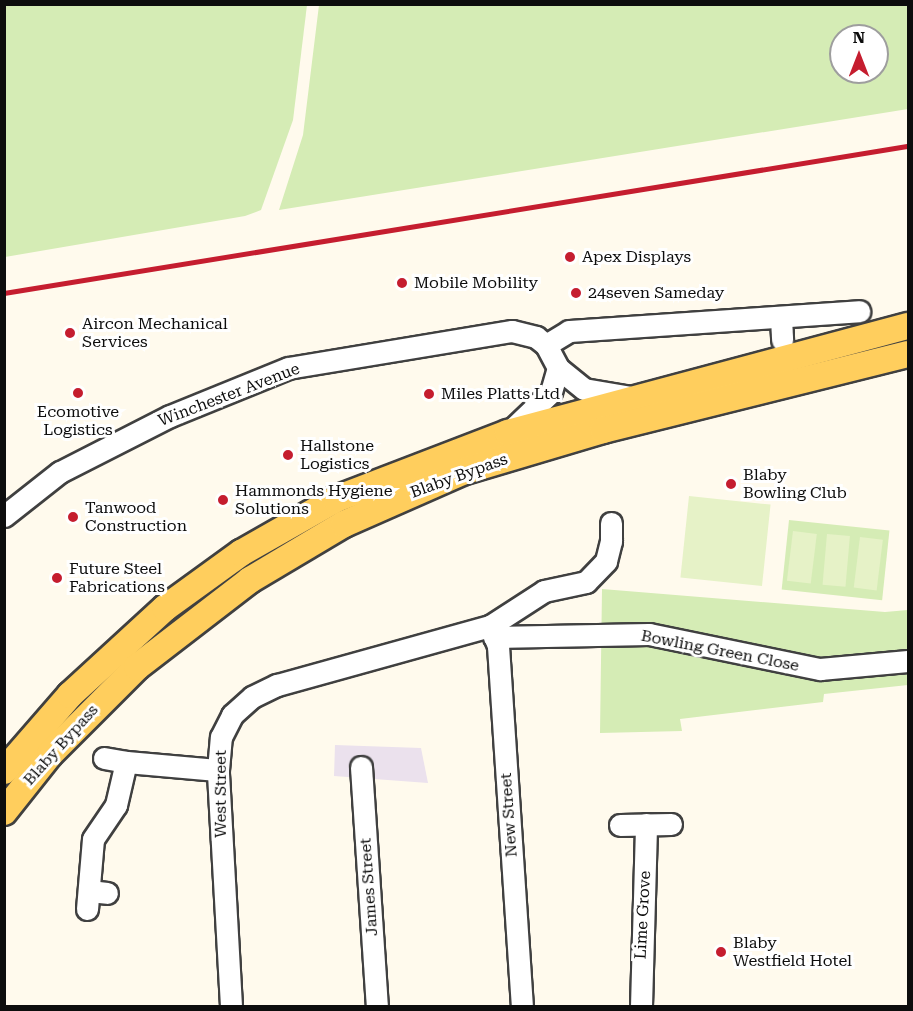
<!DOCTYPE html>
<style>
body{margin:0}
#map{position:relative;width:913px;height:1011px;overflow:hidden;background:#fffaed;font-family:"Roboto Serif",serif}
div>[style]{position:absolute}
.industrial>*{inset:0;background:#ebe1ed}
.green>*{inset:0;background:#d5ecb5;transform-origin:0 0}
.pitch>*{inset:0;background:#e6f2c7;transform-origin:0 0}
.roads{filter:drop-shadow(2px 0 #404040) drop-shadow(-2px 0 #404040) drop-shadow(0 2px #404040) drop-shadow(0 -2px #404040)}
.minor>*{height:21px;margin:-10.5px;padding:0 10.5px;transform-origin:10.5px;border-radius:10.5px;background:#fff}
.major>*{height:26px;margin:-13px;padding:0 13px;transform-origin:13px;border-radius:13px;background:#ffce5d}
.rail>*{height:4.5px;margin:-2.25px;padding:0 2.25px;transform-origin:2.25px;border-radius:2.25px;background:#c51d2f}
.dots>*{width:16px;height:16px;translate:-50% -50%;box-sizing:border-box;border:3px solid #fff;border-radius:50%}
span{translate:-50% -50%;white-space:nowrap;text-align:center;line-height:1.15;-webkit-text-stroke:6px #fff;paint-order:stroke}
.poi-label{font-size:16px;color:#0d0d0d}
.left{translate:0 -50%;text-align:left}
.street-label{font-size:16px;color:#0d0d0d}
.frame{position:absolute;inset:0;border:6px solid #0d0d0d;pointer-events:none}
.north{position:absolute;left:829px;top:24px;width:60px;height:60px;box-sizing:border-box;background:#fff;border:2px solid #9e9e9e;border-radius:50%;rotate:0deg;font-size:16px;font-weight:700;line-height:24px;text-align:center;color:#0d0d0d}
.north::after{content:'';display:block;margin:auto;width:21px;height:27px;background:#c51d2f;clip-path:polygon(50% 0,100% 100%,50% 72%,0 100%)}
</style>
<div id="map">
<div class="industrial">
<i style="clip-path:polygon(335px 745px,421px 748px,428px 783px,334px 776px)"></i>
</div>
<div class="green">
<i style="clip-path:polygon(5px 4px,307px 5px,293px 120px,261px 210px,245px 216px,5px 257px)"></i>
<i style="clip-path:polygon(evenodd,319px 5px,908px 5px,908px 109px,279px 210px,303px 135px,319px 5px,841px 36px,877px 36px,877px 72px,841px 72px,841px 36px)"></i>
<i style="left:789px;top:520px;width:101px;height:70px;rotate:6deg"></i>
<i style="clip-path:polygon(602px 589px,885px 612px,908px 610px,908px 685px,824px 694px,823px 702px,680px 719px,682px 731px,600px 733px)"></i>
</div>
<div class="pitch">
<i style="left:689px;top:496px;width:82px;height:82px;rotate:6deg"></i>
<i style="left:793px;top:531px;width:24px;height:50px;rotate:7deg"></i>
<i style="left:827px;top:534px;width:23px;height:51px;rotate:5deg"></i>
<i style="left:860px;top:537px;width:23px;height:51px;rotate:7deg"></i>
</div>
<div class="roads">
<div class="minor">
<i style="left:781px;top:318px;width:22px;rotate:87deg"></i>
<i style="left:546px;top:345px;width:26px;rotate:62deg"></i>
<i style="left:558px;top:368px;width:33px;rotate:39deg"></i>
<i style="left:584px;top:389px;width:48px;rotate:9.7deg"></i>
<i style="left:508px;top:433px;width:59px;rotate:-43.6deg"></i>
<i style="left:551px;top:392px;width:25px;rotate:-74deg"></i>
<i style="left:4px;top:516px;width:71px;rotate:-38.2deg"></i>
<i style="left:60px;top:472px;width:123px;rotate:-27deg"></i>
<i style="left:170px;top:416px;width:127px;rotate:-22.1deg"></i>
<i style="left:288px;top:368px;width:227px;rotate:-9.4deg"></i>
<i style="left:512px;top:331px;width:25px;rotate:14deg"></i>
<i style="left:536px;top:337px;width:13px;rotate:39deg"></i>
<i style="left:546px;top:345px;width:27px;rotate:-31deg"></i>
<i style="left:569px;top:331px;width:291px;rotate:-3.9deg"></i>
<i style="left:490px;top:626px;width:22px;rotate:68deg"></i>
<i style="left:498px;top:646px;width:361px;rotate:86.2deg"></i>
<i style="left:494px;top:637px;width:155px;rotate:-1.1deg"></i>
<i style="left:649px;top:634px;width:175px;rotate:11.6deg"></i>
<i style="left:820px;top:669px;width:88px;rotate:-5.2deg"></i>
<i style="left:104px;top:758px;width:22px;rotate:10deg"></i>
<i style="left:361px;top:767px;width:240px;rotate:86.2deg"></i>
<i style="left:620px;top:825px;width:51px;rotate:-1.1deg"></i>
<i style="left:89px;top:891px;width:18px;rotate:6deg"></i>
<i style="left:87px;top:909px;width:70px;rotate:-85.1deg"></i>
<i style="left:93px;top:839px;width:41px;rotate:-55.9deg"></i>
<i style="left:116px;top:805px;width:44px;rotate:-76.9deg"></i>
<i style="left:126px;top:762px;width:92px;rotate:5deg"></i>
<i style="left:231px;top:1006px;width:236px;rotate:-93.2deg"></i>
<i style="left:218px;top:770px;width:33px;rotate:-85deg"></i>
<i style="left:221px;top:737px;width:25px;rotate:-63deg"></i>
<i style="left:232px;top:715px;width:27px;rotate:-42deg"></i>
<i style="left:252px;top:697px;width:28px;rotate:-26deg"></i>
<i style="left:277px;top:685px;width:221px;rotate:-15.5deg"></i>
<i style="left:490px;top:626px;width:64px;rotate:-32.9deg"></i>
<i style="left:544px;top:591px;width:43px;rotate:-12.1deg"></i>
<i style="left:586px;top:582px;width:29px;rotate:-46deg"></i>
<i style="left:606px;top:561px;width:21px;rotate:-76deg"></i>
<i style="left:611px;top:541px;width:18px;rotate:-90deg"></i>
<i style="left:641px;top:1006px;width:182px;rotate:-88.4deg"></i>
</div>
<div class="major">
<i style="left:4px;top:771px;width:101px;rotate:-49deg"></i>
<i style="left:70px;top:695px;width:129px;rotate:-42.5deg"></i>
<i style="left:165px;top:608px;width:94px;rotate:-35.9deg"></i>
<i style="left:241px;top:553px;width:109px;rotate:-29.6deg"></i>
<i style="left:336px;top:499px;width:184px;rotate:-21deg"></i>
<i style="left:508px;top:433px;width:414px;rotate:-15deg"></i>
<i style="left:4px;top:812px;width:74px;rotate:-51.6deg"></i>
<i style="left:50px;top:754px;width:123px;rotate:-45deg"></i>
<i style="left:137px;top:667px;width:143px;rotate:-37.6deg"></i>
<i style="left:250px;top:580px;width:109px;rotate:-30.8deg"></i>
<i style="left:344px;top:524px;width:132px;rotate:-23.7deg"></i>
<i style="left:465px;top:471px;width:144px;rotate:-16.5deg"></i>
<i style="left:603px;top:430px;width:314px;rotate:-14deg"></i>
</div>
</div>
<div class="rail">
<i style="left:4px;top:293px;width:916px;rotate:-9.24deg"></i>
</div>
<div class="dots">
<i style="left:570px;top:257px;background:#c51d2f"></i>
<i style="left:402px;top:283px;background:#c51d2f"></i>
<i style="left:576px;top:293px;background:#c51d2f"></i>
<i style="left:70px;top:333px;background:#c51d2f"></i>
<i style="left:78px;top:393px;background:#c51d2f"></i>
<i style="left:429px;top:394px;background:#c51d2f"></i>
<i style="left:288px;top:455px;background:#c51d2f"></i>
<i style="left:731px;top:484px;background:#c51d2f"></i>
<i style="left:223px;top:500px;background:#c51d2f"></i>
<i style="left:73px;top:517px;background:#c51d2f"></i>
<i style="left:57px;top:578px;background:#c51d2f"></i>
<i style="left:721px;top:952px;background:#c51d2f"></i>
</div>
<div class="poi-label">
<span class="left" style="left:582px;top:257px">Apex Displays</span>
<span class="left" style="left:414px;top:283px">Mobile Mobility</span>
<span class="left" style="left:588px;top:293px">24seven Sameday</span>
<span class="left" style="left:82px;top:333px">Aircon Mechanical<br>Services</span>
<span class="left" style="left:441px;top:394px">Miles Platts Ltd</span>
<span style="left:78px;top:421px">Ecomotive<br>Logistics</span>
<span class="left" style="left:300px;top:455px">Hallstone<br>Logistics</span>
<span class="left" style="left:743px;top:484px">Blaby<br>Bowling Club</span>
<span class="left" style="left:235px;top:500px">Hammonds Hygiene<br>Solutions</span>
<span class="left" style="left:85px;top:517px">Tanwood<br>Construction</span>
<span class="left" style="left:69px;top:578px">Future Steel<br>Fabrications</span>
<span class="left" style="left:733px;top:952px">Blaby<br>Westfield Hotel</span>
</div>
<div class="street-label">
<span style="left:229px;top:395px;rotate:-21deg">Winchester Avenue</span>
<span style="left:459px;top:476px;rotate:-20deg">Blaby Bypass</span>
<span style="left:720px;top:651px;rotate:11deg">Bowling Green Close</span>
<span style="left:61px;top:745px;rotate:-48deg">Blaby Bypass</span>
<span style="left:221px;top:794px;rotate:-90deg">West Street</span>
<span style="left:509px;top:815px;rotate:-94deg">New Street</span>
<span style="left:369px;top:887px;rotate:-94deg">James Street</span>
<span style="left:643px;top:915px;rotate:-87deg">Lime Grove</span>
</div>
<div class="frame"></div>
<div class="north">N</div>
</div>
